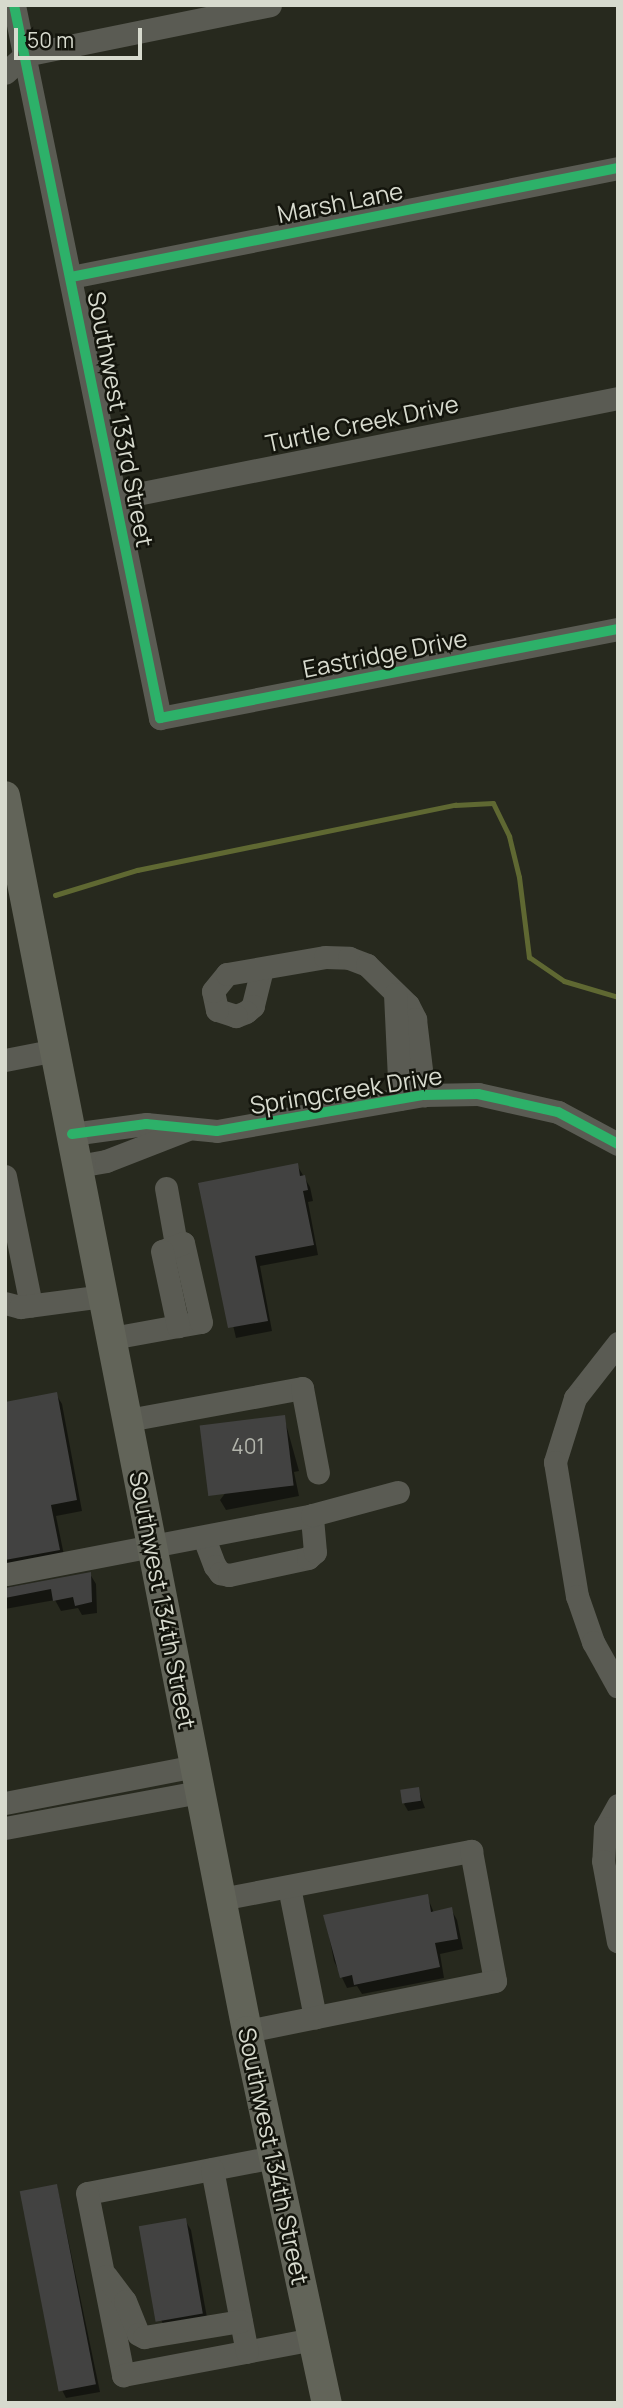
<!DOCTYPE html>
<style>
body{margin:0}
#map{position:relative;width:623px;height:2408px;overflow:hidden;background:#27291e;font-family:Manrope,sans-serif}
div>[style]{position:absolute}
.shadow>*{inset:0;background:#0007}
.stream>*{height:5px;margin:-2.5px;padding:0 2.5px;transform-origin:2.5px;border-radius:2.5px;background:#5f6832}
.building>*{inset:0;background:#424241;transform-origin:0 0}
.minor>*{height:23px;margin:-11.5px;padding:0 11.5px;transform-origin:11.5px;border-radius:11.5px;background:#5a5b53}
.major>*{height:30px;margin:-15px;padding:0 15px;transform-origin:15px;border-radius:15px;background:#626459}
.cycleway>*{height:10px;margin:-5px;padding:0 5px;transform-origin:5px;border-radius:5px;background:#2db169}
span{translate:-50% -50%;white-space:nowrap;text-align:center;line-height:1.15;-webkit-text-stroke:5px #13140c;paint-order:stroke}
.number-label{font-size:21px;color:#b2b4ab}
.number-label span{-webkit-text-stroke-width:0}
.street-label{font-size:24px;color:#d7dace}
.frame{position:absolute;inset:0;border:7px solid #d7dace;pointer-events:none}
.scale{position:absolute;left:14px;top:28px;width:128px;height:32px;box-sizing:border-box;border:4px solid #d7dace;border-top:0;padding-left:9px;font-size:21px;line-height:24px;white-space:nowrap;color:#d7dace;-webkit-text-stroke:5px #13140c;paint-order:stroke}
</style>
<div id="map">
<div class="shadow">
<i style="clip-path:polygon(297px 1165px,310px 1187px,313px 1201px,308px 1202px,318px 1255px,260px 1266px,272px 1331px,236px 1338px,200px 1184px)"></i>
<i style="clip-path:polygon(56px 1394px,62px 1404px,82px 1511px,56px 1516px,65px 1560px,5px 1577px,5px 1404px)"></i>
<i style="clip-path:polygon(284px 1417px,299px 1471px,294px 1472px,299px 1496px,226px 1510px,220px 1500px)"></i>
<i style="clip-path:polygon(90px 1574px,96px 1584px,97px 1613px,82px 1615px,78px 1608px,61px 1611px,55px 1600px,5px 1609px,5px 1588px)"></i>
<i style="clip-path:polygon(418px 1789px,425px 1808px,408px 1811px,404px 1804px)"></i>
<i style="clip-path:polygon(427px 1896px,434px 1913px,451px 1909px,457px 1920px,463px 1949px,440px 1954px,444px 1978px,362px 1994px,357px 1986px,347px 1988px,334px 1961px,325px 1916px)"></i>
<i style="clip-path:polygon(57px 2186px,100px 2392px,66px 2398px,62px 2390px)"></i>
<i style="clip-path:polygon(185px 2220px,191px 2230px,208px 2323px,167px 2330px,161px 2320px)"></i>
</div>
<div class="stream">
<i style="left:55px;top:895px;width:86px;rotate:-17deg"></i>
<i style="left:137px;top:870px;width:325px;rotate:-11.6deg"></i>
<i style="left:455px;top:805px;width:38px;rotate:-3deg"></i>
<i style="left:493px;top:803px;width:37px;rotate:64deg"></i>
<i style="left:509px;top:836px;width:42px;rotate:76.3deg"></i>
<i style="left:519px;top:877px;width:81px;rotate:82.9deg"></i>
<i style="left:529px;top:957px;width:42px;rotate:34.4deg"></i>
<i style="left:564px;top:981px;width:56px;rotate:16.5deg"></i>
</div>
<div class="building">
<i style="clip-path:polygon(298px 1163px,300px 1176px,305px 1175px,308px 1190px,303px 1191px,314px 1245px,255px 1256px,268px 1321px,228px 1328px,198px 1183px)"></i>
<i style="clip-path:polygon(57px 1392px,77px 1500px,51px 1505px,60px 1550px,5px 1560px,5px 1402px)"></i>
<i style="left:285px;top:1415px;width:71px;height:86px;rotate:83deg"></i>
<i style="clip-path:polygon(91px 1572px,92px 1602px,75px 1606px,73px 1597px,53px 1601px,51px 1589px,5px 1598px,5px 1588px)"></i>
<i style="left:419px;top:1787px;width:14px;height:19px;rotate:82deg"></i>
<i style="clip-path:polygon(428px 1894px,431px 1912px,452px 1907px,458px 1939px,435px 1943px,440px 1967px,354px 1985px,352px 1975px,340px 1978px,323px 1915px)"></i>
<i style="left:57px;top:2184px;width:204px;height:38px;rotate:79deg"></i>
<i style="left:186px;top:2218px;width:97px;height:48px;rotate:80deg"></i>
</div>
<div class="minor">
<i style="left:14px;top:5px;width:728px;rotate:78.43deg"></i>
<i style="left:160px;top:718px;width:467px;rotate:-11deg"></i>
<i style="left:5px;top:73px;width:27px;rotate:-42deg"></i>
<i style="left:25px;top:55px;width:250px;rotate:-11.5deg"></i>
<i style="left:71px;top:277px;width:558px;rotate:-11.27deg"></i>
<i style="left:117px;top:498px;width:511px;rotate:-11.29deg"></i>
<i style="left:262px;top:969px;width:38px;rotate:104deg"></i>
<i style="left:253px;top:1006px;width:9px;rotate:139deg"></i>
<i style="left:246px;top:1012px;width:11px;rotate:158deg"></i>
<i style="left:236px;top:1016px;width:20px;rotate:-162deg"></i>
<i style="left:217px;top:1010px;width:19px;rotate:-102deg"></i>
<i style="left:213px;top:991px;width:22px;rotate:-51deg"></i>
<i style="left:227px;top:974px;width:99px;rotate:-9.8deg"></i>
<i style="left:325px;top:957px;width:24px;rotate:2deg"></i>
<i style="left:349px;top:958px;width:19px;rotate:21deg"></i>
<i style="left:367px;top:965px;width:57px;rotate:44.3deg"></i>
<i style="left:408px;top:1005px;width:16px;rotate:63deg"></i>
<i style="left:415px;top:1019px;width:77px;rotate:83.2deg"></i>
<i style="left:395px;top:994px;width:105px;rotate:87.3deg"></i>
<i style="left:5px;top:1060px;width:52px;rotate:-11.1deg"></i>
<i style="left:72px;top:1134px;width:75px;rotate:-7.7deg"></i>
<i style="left:146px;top:1124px;width:71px;rotate:5.6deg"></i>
<i style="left:217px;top:1131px;width:210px;rotate:-9.9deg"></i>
<i style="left:424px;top:1095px;width:54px;rotate:-1.1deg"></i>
<i style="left:478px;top:1094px;width:82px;rotate:12.7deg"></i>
<i style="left:558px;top:1112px;width:68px;rotate:28.1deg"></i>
<i style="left:78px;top:1166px;width:28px;rotate:-10deg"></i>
<i style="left:106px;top:1161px;width:86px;rotate:-21.2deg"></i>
<i style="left:5px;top:1176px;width:132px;rotate:78.6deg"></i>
<i style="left:166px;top:1188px;width:57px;rotate:79.9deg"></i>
<i style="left:5px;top:1303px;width:16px;rotate:15deg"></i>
<i style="left:20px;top:1307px;width:85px;rotate:-7.5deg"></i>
<i style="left:112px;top:1338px;width:67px;rotate:-10.3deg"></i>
<i style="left:178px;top:1326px;width:23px;rotate:-10deg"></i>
<i style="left:201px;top:1322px;width:81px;rotate:-102.8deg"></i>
<i style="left:183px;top:1243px;width:22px;rotate:159deg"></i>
<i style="left:162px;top:1251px;width:77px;rotate:78deg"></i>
<i style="left:618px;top:1343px;width:70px;rotate:128deg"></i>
<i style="left:575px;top:1398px;width:67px;rotate:107.4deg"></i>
<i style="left:555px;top:1462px;width:136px;rotate:80.7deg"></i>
<i style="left:577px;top:1596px;width:49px;rotate:70.8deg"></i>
<i style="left:593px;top:1642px;width:51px;rotate:60.9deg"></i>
<i style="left:128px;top:1420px;width:177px;rotate:-10.4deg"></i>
<i style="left:302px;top:1388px;width:86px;rotate:79.3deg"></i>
<i style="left:204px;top:1538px;width:30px;rotate:69deg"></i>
<i style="left:215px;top:1566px;width:9px;rotate:54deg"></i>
<i style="left:220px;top:1573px;width:9px;rotate:13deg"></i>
<i style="left:229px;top:1575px;width:81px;rotate:-12.1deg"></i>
<i style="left:308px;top:1558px;width:9px;rotate:-41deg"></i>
<i style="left:315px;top:1552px;width:37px;rotate:-95deg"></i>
<i style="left:7px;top:1574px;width:311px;rotate:-10.9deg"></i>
<i style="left:312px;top:1515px;width:89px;rotate:-15deg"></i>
<i style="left:5px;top:1803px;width:194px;rotate:-11deg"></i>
<i style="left:618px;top:1805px;width:26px;rotate:119deg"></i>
<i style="left:605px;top:1828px;width:33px;rotate:93deg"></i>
<i style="left:603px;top:1861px;width:82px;rotate:79.5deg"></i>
<i style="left:5px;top:1828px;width:198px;rotate:-10.5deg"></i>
<i style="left:289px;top:1887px;width:133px;rotate:78.7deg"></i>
<i style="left:221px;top:1899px;width:255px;rotate:-10.9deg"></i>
<i style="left:471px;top:1851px;width:132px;rotate:79.5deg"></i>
<i style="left:495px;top:1981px;width:253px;rotate:168.6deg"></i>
<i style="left:274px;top:2157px;width:190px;rotate:169.1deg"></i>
<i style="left:87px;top:2193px;width:186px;rotate:78.8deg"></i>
<i style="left:123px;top:2375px;width:193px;rotate:-10.7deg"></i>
<i style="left:212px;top:2169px;width:186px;rotate:79.2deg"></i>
<i style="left:106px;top:2276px;width:31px;rotate:53deg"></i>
<i style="left:125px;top:2301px;width:35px;rotate:68deg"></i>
<i style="left:138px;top:2334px;width:7px;rotate:27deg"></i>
<i style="left:144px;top:2337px;width:98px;rotate:-9.4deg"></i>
</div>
<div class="major">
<i style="left:5px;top:796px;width:1258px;rotate:78.91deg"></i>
<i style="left:247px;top:2031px;width:381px;rotate:77.9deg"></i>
</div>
<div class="cycleway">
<i style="left:14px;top:5px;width:728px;rotate:78.43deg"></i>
<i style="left:160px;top:718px;width:467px;rotate:-11deg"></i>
<i style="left:71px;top:277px;width:558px;rotate:-11.27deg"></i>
<i style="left:72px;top:1134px;width:75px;rotate:-7.7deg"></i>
<i style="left:146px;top:1124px;width:71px;rotate:5.6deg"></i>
<i style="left:217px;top:1131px;width:210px;rotate:-9.9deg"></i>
<i style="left:424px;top:1095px;width:54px;rotate:-1.1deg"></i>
<i style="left:478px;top:1094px;width:82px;rotate:12.7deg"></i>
<i style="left:558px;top:1112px;width:68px;rotate:28.1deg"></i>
</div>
<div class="number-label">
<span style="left:248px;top:1446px">401</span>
</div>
<div class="street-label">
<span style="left:340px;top:202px;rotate:-11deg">Marsh Lane</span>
<span style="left:121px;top:419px;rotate:79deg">Southwest 133rd Street</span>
<span style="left:362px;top:423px;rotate:-12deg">Turtle Creek Drive</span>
<span style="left:385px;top:653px;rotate:-11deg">Eastridge Drive</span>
<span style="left:346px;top:1090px;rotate:-9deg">Springcreek Drive</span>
<span style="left:163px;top:1600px;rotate:79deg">Southwest 134th Street</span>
<span style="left:274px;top:2156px;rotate:78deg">Southwest 134th Street</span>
</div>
<div class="frame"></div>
<div class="scale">50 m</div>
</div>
